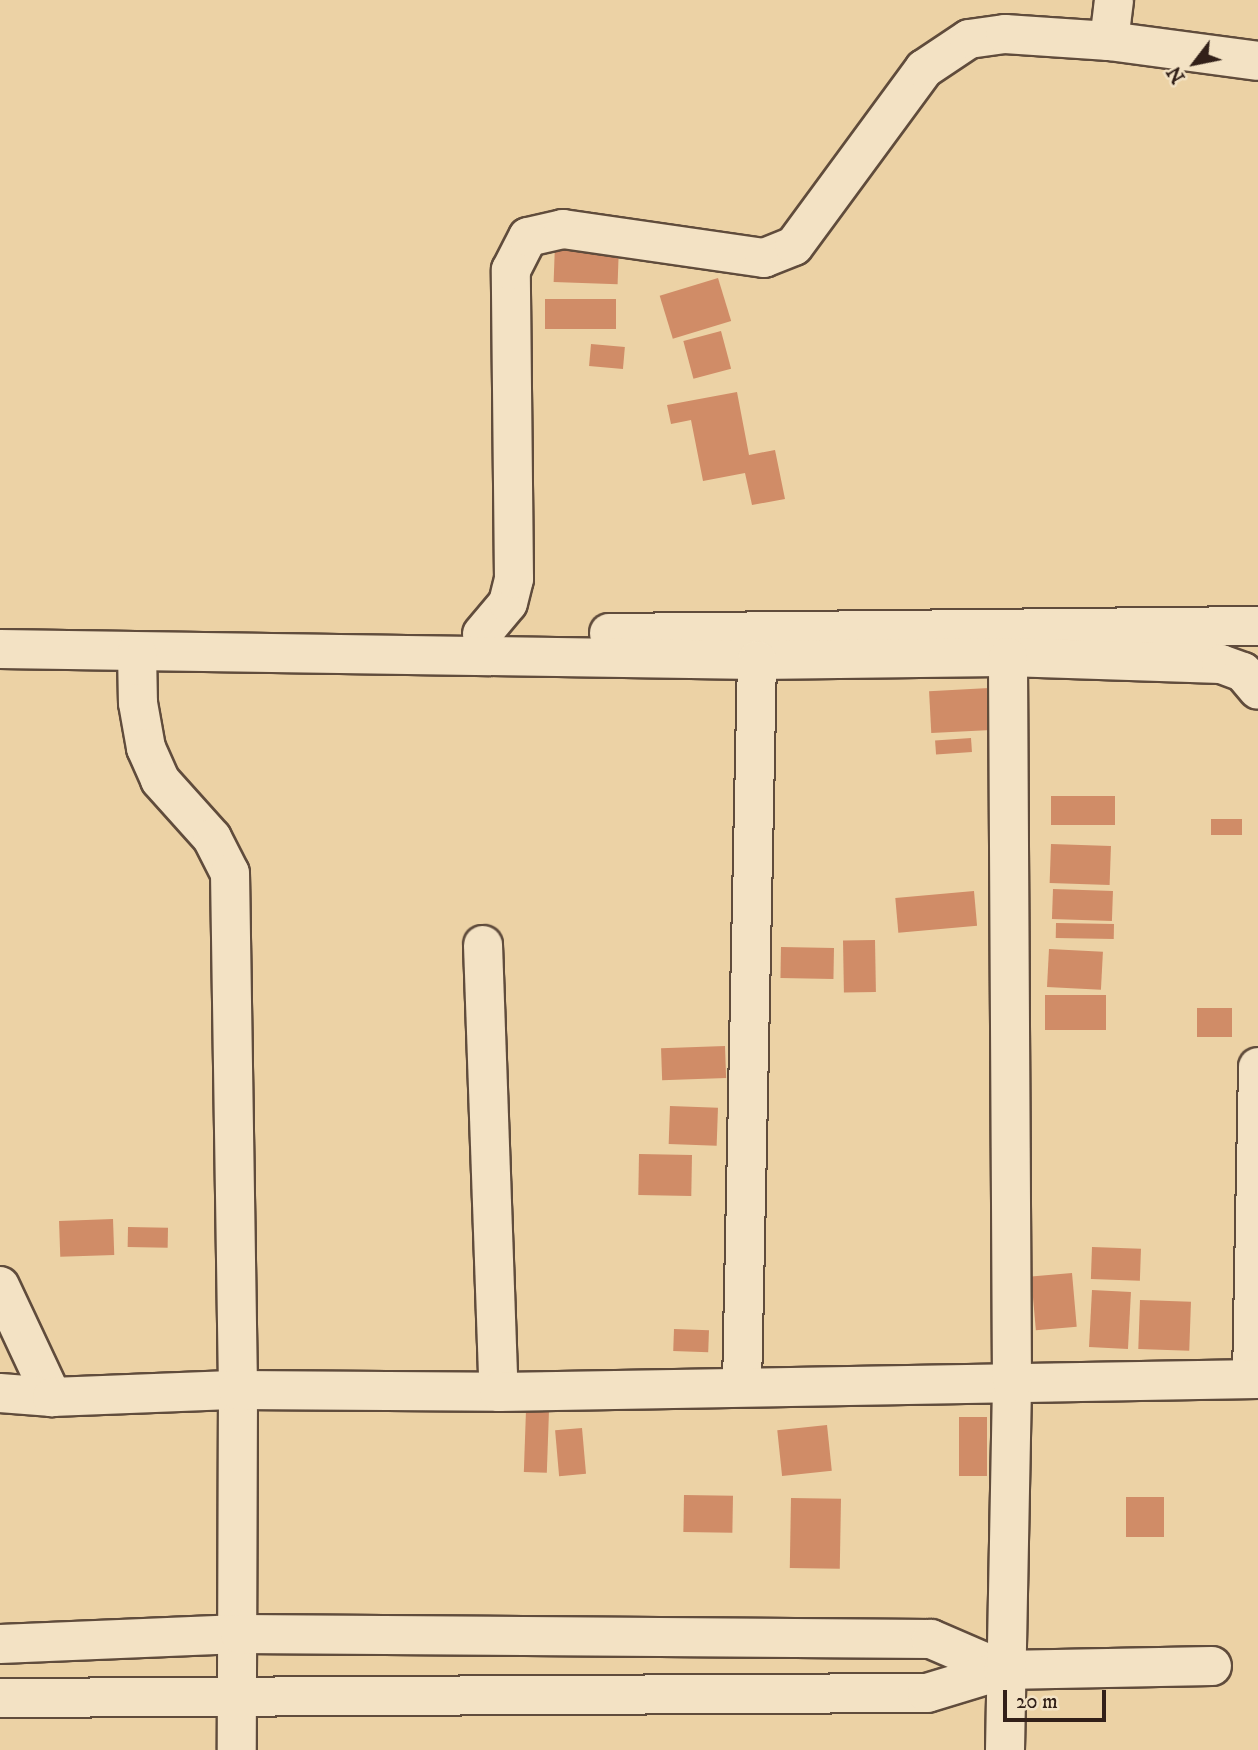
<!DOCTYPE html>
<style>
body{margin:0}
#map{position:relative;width:1258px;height:1750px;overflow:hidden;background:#ecd2a5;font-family:"IM FELL DW Pica",serif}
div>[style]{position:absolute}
.building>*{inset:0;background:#d08c67;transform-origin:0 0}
.roads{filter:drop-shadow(2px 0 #604c3c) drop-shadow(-2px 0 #604c3c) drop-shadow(0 2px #604c3c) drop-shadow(0 -2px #604c3c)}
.minor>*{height:38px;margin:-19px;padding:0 19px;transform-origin:19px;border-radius:19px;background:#f3e2c4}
span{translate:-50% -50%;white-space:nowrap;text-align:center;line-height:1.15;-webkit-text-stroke:5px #f3e2c4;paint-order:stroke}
.north{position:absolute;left:1160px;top:28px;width:70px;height:70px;-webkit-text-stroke:5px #f3e2c4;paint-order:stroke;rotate:238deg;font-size:19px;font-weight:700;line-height:28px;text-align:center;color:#322019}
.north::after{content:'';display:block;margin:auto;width:24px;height:32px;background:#322019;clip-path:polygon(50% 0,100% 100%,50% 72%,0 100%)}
.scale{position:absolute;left:1003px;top:1690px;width:103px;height:32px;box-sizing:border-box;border:4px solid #322019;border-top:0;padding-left:9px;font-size:21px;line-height:24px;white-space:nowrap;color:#322019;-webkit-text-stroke:5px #f3e2c4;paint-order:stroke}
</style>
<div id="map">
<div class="building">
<i style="left:555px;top:243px;width:64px;height:39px;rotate:2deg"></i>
<i style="left:718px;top:278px;width:45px;height:61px;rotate:73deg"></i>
<i style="left:545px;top:299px;width:71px;height:30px"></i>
<i style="left:721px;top:331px;width:39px;height:39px;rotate:75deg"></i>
<i style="left:591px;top:344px;width:34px;height:22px;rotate:5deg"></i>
<i style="clip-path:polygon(737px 392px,749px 455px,775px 450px,785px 499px,752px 505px,745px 473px,703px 481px,691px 420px,671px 424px,667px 405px)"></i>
<i style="left:989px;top:688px;width:42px;height:60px;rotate:87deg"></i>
<i style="left:971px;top:738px;width:14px;height:36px;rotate:86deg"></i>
<i style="left:1115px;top:796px;width:29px;height:64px;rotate:90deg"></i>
<i style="left:1242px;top:819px;width:16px;height:31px;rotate:90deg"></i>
<i style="left:1051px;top:844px;width:60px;height:39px;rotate:2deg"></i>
<i style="left:1053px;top:889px;width:60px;height:30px;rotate:2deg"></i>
<i style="left:974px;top:891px;width:35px;height:79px;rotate:85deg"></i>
<i style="left:1056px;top:923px;width:58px;height:15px;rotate:1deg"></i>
<i style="left:875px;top:940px;width:52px;height:32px;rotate:89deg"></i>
<i style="left:781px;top:947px;width:53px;height:31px;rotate:1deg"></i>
<i style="left:1049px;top:949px;width:54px;height:38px;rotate:3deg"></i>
<i style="left:1045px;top:995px;width:61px;height:35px"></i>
<i style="left:1197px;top:1008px;width:35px;height:29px"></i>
<i style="left:725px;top:1046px;width:32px;height:64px;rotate:88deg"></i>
<i style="left:670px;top:1106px;width:48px;height:38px;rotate:2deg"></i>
<i style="left:639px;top:1154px;width:53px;height:41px;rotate:1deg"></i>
<i style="left:113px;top:1219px;width:36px;height:54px;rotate:88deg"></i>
<i style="left:128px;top:1227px;width:40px;height:20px;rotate:1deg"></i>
<i style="left:1092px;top:1247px;width:49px;height:32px;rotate:2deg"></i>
<i style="left:1072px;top:1273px;width:54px;height:41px;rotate:85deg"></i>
<i style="left:1092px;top:1290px;width:39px;height:57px;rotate:3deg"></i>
<i style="left:1140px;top:1300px;width:51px;height:49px;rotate:2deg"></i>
<i style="left:674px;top:1329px;width:35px;height:22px;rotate:2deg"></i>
<i style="left:526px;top:1410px;width:23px;height:62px;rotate:2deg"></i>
<i style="left:959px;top:1417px;width:28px;height:59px"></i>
<i style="left:827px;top:1425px;width:46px;height:50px;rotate:84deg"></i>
<i style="left:582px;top:1428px;width:46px;height:27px;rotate:85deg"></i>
<i style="left:684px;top:1495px;width:49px;height:37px;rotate:1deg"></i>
<i style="left:1126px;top:1497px;width:38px;height:40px"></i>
<i style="left:791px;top:1498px;width:50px;height:70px;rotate:1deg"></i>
</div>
<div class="roads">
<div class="minor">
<i style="left:1109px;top:41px;width:41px;rotate:-83deg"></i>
<i style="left:609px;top:633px;width:649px;rotate:-0.62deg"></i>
<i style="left:482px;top:634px;width:40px;rotate:-50deg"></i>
<i style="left:508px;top:603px;width:25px;rotate:-76deg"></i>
<i style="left:514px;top:579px;width:309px;rotate:-90.6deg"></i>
<i style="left:511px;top:270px;width:37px;rotate:-63deg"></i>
<i style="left:528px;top:237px;width:36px;rotate:-13deg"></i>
<i style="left:563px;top:229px;width:203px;rotate:8.2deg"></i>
<i style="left:764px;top:258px;width:32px;rotate:-22deg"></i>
<i style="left:794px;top:246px;width:220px;rotate:-53.7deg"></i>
<i style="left:924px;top:69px;width:54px;rotate:-33.7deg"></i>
<i style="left:969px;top:39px;width:36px;rotate:-8deg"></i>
<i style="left:1005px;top:34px;width:104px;rotate:3.9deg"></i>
<i style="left:1109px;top:41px;width:150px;rotate:7.6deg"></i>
<i style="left:0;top:649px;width:757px;rotate:0.83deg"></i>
<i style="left:757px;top:660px;width:251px;rotate:-0.7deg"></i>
<i style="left:1008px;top:657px;width:213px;rotate:1.9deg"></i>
<i style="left:1221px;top:664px;width:23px;rotate:20deg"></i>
<i style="left:1243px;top:672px;width:23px;rotate:50deg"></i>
<i style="left:137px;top:652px;width:51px;rotate:88.9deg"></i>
<i style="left:138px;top:703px;width:46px;rotate:79.9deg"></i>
<i style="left:146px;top:748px;width:35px;rotate:66deg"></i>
<i style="left:160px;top:780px;width:78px;rotate:48.1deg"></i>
<i style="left:212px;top:838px;width:39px;rotate:63deg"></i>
<i style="left:230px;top:873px;width:517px;rotate:89.11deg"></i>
<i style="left:238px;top:1390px;width:360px;rotate:90.2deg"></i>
<i style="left:483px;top:945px;width:447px;rotate:88deg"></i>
<i style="left:0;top:1286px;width:123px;rotate:64.9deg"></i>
<i style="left:1252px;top:1379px;width:312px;rotate:-88.9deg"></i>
<i style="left:742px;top:1387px;width:727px;rotate:-88.82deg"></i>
<i style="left:0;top:1393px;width:52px;rotate:4.4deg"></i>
<i style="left:52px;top:1397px;width:186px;rotate:-2.2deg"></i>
<i style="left:238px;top:1390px;width:261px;rotate:0.4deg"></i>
<i style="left:499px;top:1392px;width:759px;rotate:-0.98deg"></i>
<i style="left:0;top:1644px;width:240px;rotate:-2.4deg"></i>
<i style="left:240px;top:1634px;width:691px;rotate:0.41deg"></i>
<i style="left:931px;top:1639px;width:78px;rotate:23.3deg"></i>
<i style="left:0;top:1698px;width:927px;rotate:-0.31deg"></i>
<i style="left:927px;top:1693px;width:79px;rotate:-16.8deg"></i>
<i style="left:1003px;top:1670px;width:209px;rotate:-1.1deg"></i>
<i style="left:1005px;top:1750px;width:368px;rotate:-88.9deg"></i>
<i style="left:1012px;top:1382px;width:725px;rotate:-90.32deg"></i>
</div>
</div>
<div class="north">N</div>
<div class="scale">20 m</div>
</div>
